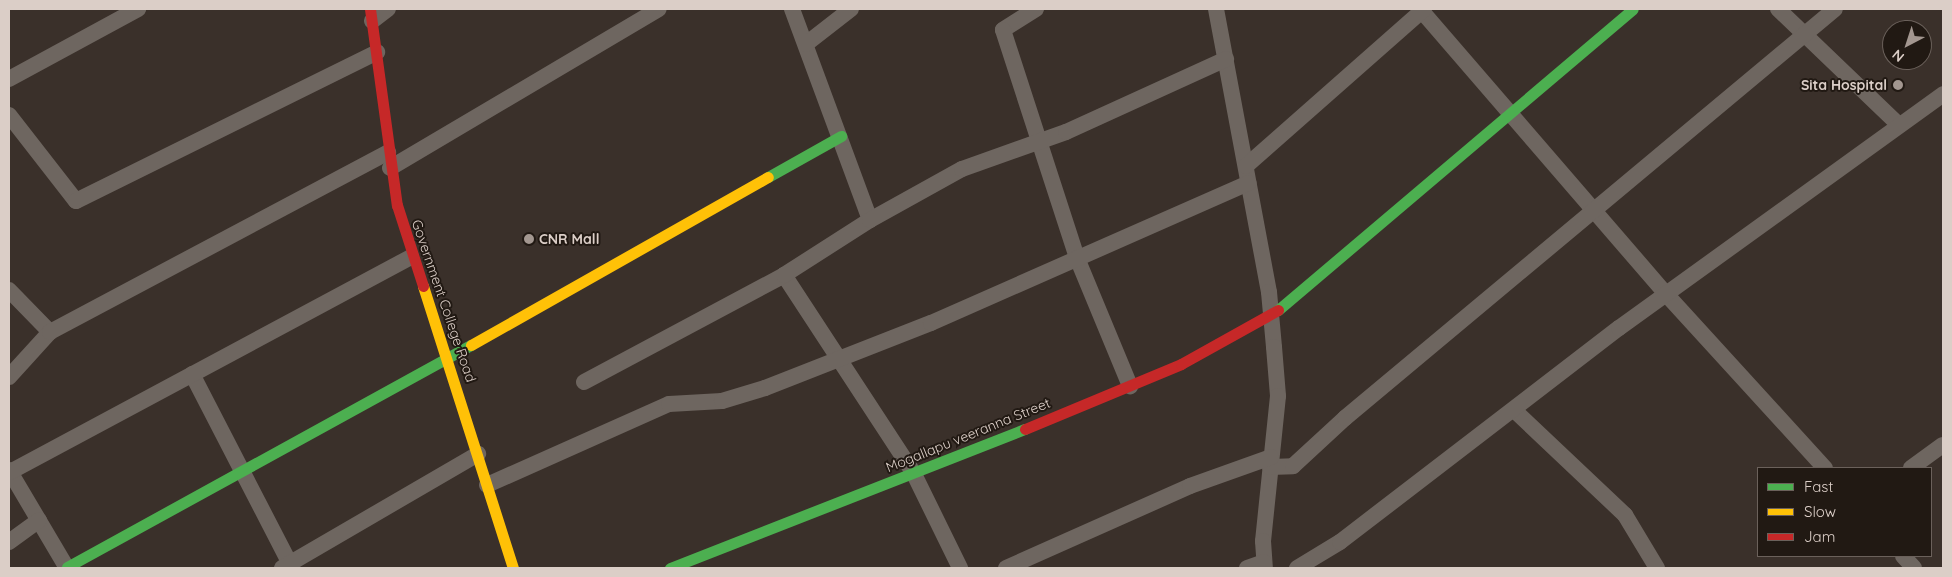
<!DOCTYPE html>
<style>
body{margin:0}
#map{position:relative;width:1952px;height:577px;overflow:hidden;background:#3a302a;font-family:Quicksand,sans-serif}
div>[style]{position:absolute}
.street>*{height:16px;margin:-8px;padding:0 8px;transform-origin:8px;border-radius:8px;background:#6e6660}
.fast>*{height:11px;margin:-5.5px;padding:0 5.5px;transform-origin:5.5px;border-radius:5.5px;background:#4caf50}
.slow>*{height:11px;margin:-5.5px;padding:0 5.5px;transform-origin:5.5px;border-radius:5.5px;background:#ffc107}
.jam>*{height:11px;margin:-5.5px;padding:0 5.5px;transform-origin:5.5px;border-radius:5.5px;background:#c62828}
.dots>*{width:14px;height:14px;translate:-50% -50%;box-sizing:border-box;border:2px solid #211913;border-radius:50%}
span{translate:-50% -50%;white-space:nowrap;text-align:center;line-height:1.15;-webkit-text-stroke:4px #211913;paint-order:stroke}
.poi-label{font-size:14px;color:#dbcec7;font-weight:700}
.right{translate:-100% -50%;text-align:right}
.left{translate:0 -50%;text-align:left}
.street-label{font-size:14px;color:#dbcec7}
.frame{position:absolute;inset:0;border:10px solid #dbcec7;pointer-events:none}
.legend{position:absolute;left:1757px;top:467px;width:175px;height:90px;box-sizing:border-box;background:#211913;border:1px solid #6b615b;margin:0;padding:6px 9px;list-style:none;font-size:15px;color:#dbcec7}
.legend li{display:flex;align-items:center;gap:10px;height:25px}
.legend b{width:25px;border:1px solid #6b615b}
.north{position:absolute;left:1882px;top:20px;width:50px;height:50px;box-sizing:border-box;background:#211913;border:1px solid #6b615b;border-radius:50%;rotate:220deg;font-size:14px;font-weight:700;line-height:20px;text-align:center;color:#dbcec7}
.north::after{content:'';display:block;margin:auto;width:18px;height:22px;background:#a39790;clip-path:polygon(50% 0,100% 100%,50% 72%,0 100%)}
</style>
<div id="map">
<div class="street">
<i style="left:792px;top:9px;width:225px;rotate:69.7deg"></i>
<i style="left:1036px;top:9px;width:39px;rotate:148deg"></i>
<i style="left:1003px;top:30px;width:240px;rotate:72deg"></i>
<i style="left:1077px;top:258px;width:139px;rotate:67.5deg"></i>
<i style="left:1216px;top:9px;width:288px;rotate:79.4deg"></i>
<i style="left:1269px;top:292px;width:55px;rotate:84.8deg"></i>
<i style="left:1274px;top:347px;width:49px;rotate:85.3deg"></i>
<i style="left:1278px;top:396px;width:146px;rotate:95.9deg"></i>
<i style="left:1263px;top:541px;width:27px;rotate:86deg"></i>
<i style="left:1420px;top:9px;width:376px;rotate:49.2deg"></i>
<i style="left:1666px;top:294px;width:236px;rotate:47.6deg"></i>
<i style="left:1778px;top:9px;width:168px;rotate:43.8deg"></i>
<i style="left:372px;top:21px;width:20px;rotate:-37deg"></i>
<i style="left:806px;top:44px;width:57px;rotate:-37.9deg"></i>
<i style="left:9px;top:79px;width:147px;rotate:-28.5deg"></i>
<i style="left:9px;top:115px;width:109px;rotate:52.1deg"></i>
<i style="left:76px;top:201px;width:336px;rotate:-26.3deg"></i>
<i style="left:1246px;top:166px;width:237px;rotate:-41.4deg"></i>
<i style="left:390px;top:168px;width:312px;rotate:-30.6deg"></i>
<i style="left:784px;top:275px;width:238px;rotate:56.8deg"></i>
<i style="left:914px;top:474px;width:105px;rotate:63.9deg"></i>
<i style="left:9px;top:290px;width:59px;rotate:45.7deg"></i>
<i style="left:192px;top:374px;width:218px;rotate:62.7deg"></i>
<i style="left:9px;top:377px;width:61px;rotate:-47.7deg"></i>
<i style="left:50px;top:332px;width:383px;rotate:-28deg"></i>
<i style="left:584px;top:382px;width:227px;rotate:-28.1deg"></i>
<i style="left:784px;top:275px;width:102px;rotate:-32.6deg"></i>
<i style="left:870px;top:220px;width:105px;rotate:-29deg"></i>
<i style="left:962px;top:169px;width:110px;rotate:-19.6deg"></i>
<i style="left:1066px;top:132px;width:176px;rotate:-24.5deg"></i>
<i style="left:1514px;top:410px;width:153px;rotate:43.4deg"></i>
<i style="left:1625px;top:515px;width:62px;rotate:58.9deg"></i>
<i style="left:1270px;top:467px;width:23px;rotate:-2deg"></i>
<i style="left:1293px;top:466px;width:71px;rotate:-42.7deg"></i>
<i style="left:1345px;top:418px;width:638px;rotate:-39.85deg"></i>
<i style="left:1911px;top:468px;width:39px;rotate:-36deg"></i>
<i style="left:9px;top:470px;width:114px;rotate:59.4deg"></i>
<i style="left:10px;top:472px;width:455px;rotate:-28.2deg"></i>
<i style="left:487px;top:485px;width:199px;rotate:-24deg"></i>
<i style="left:669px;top:404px;width:53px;rotate:-3.2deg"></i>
<i style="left:722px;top:401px;width:45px;rotate:-16.8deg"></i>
<i style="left:765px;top:388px;width:178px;rotate:-21.4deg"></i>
<i style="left:931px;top:323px;width:347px;rotate:-23.8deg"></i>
<i style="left:9px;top:542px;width:37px;rotate:-36deg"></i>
<i style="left:1903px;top:556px;width:16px;rotate:47deg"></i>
<i style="left:282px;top:568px;width:227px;rotate:-30.2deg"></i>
<i style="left:1006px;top:568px;width:201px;rotate:-24deg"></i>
<i style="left:1190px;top:486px;width:86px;rotate:-19.7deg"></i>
<i style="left:1247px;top:568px;width:18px;rotate:-19deg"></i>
<i style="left:1297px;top:568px;width:50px;rotate:-31.2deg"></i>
<i style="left:1340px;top:542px;width:352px;rotate:-37.5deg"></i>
<i style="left:1619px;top:328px;width:400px;rotate:-35.8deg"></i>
</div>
<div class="fast">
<i style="left:768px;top:177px;width:84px;rotate:-29.3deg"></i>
<i style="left:1278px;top:310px;width:465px;rotate:-40.3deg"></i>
<i style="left:67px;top:567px;width:461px;rotate:-28.8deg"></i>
<i style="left:670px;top:568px;width:381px;rotate:-21.4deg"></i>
</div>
<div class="slow">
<i style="left:423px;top:286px;width:296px;rotate:72.3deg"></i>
<i style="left:471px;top:345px;width:341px;rotate:-29.5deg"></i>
</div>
<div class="jam">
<i style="left:370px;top:9px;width:198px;rotate:82.2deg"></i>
<i style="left:397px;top:205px;width:85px;rotate:72.2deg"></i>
<i style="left:1025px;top:429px;width:169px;rotate:-22.6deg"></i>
<i style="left:1181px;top:364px;width:111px;rotate:-29.1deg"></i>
</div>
<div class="dots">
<i style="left:1898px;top:85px;background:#a39790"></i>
<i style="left:529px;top:239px;background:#a39790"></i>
</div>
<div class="poi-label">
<span class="right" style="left:1887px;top:85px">Sita Hospital</span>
<span class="left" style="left:539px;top:239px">CNR Mall</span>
</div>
<div class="street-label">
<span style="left:444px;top:301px;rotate:71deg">Government College Road</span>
<span style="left:968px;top:435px;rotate:-22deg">Mogallapu veeranna Street</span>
</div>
<div class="frame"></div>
<ul class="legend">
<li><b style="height:6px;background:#4caf50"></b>Fast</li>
<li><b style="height:6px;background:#ffc107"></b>Slow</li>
<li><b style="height:6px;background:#c62828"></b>Jam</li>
</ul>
<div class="north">N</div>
</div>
